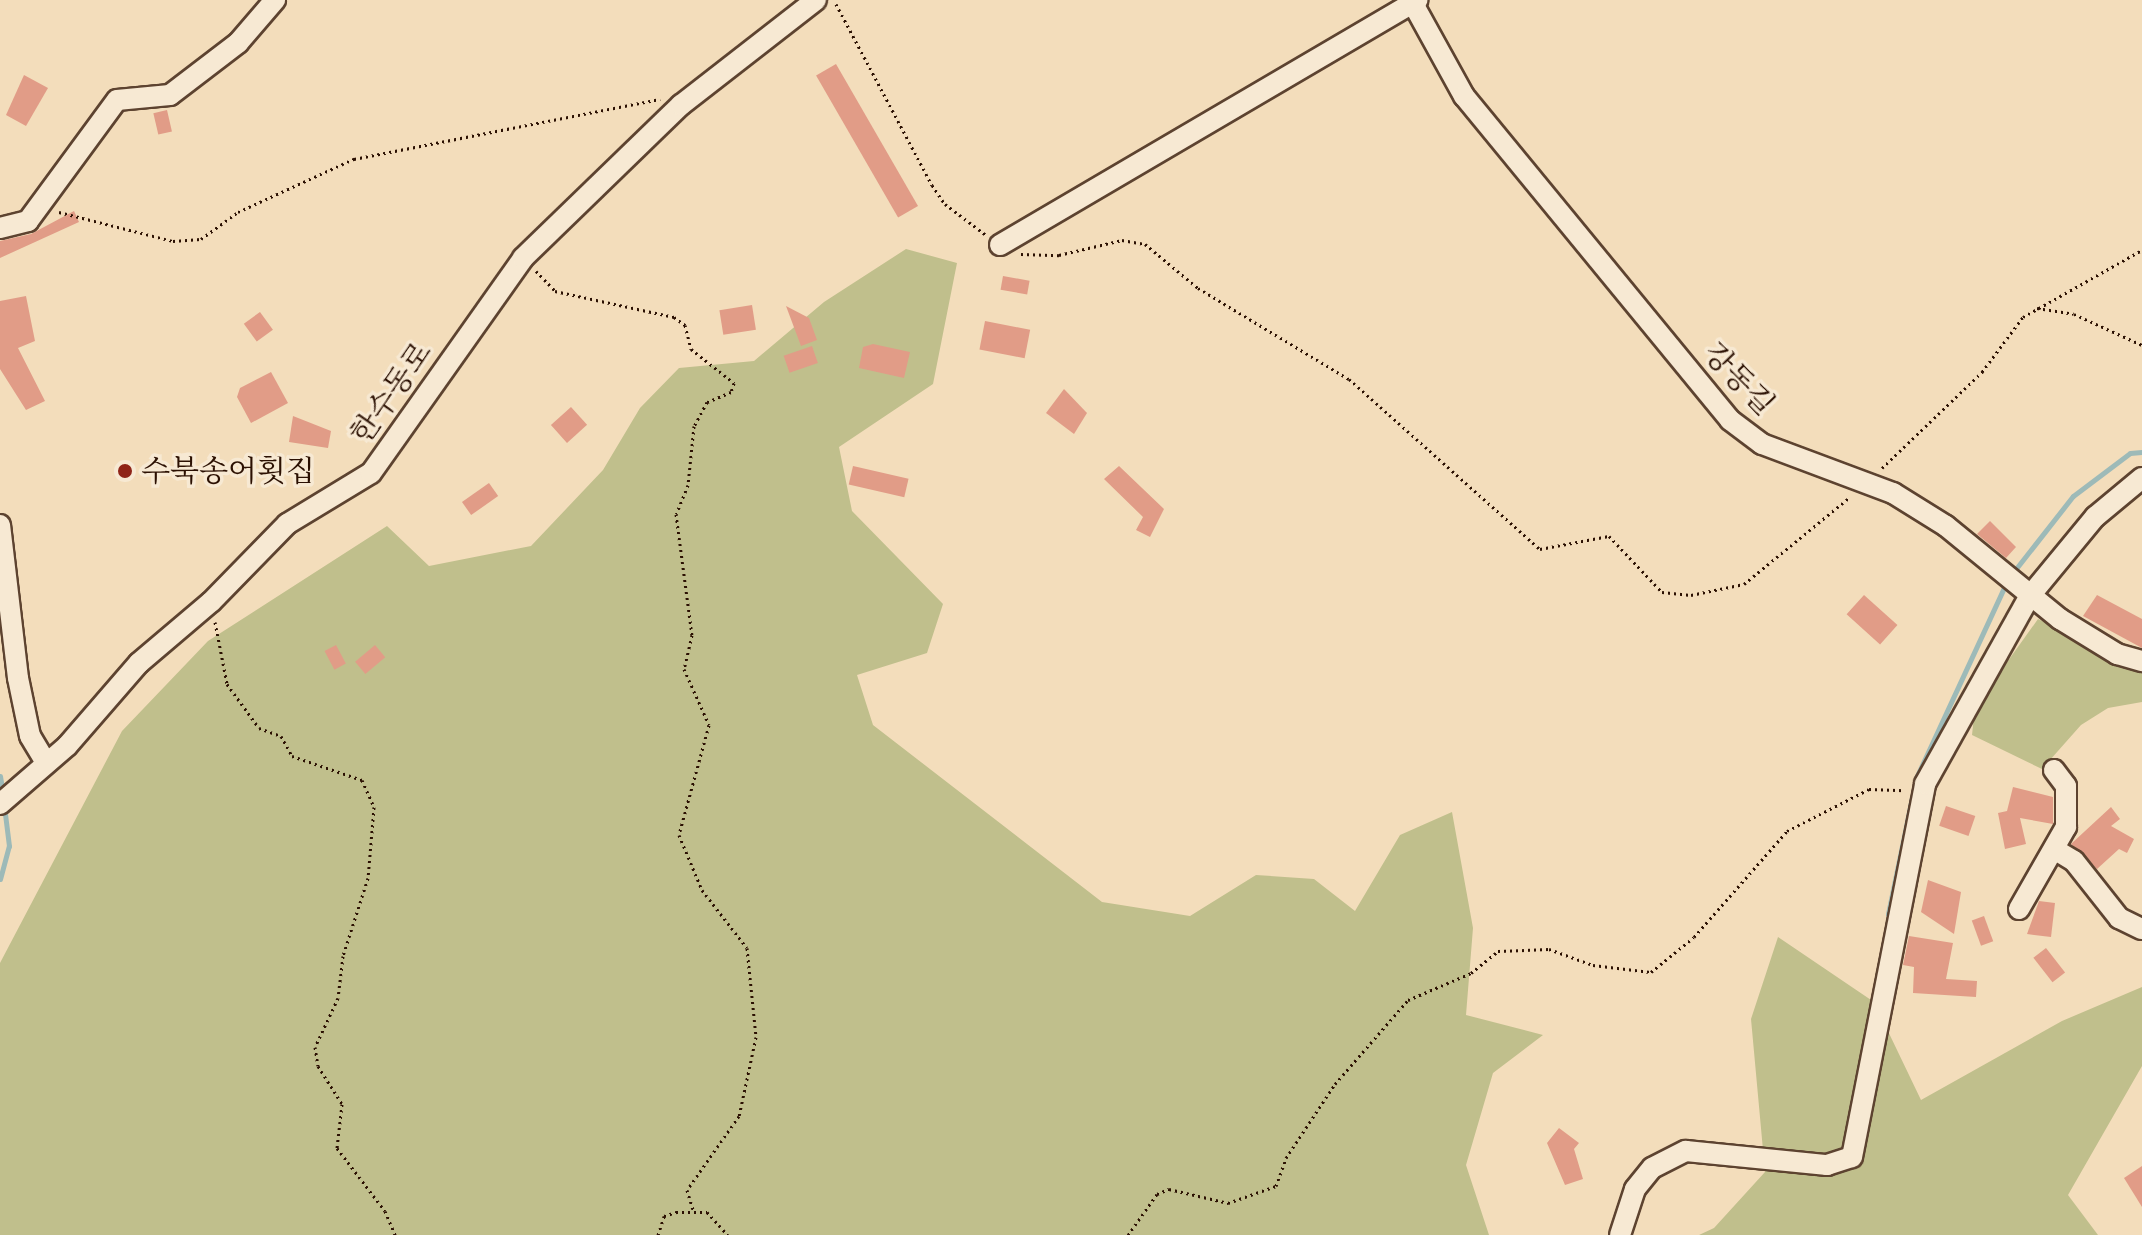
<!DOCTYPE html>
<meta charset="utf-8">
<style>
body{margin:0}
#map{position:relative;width:2142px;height:1235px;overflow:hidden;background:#f3ddbb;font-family:"EB Garamond","Noto Serif KR",serif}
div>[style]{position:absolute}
.green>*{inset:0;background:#c0bf8c}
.stream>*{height:5px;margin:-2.5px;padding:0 2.5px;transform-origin:2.5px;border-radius:2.5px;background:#9dbab8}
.building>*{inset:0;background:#e19c87;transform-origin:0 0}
.path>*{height:3px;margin-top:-1.5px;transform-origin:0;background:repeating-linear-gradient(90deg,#2b1002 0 2px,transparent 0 6px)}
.roads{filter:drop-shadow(2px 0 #5d4330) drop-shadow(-2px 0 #5d4330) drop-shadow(0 2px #5d4330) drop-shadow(0 -2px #5d4330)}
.minor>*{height:20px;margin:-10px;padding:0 10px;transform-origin:10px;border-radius:10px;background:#f7e9d3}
.dots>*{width:22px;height:22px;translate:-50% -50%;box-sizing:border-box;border:4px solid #f7e9d3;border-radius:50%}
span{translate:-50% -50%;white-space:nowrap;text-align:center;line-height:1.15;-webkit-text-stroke:7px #f7e9d3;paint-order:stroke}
.street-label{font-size:30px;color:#2b1002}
.poi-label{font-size:30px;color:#2b1002}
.left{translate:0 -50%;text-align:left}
</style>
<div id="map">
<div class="green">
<i style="clip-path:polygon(906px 249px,957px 263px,933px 384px,839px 447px,852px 511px,943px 604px,927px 653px,857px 675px,873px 725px,1102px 902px,1190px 916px,1256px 875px,1314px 879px,1355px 911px,1400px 835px,1452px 812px,1473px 928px,1466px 1015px,1543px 1035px,1493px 1073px,1466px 1165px,1489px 1235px,0 1235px,0 963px,122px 731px,208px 641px,387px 526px,429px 566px,531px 546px,603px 470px,640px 408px,679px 368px,754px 361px,824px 302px)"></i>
<i style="clip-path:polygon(2038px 619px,2142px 669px,2142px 702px,2108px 708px,2081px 725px,2042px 769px,1972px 735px,1975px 707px)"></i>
<i style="clip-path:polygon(1778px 937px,1874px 1002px,1921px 1100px,2062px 1021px,2142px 987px,2142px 1066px,2068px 1195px,2098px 1235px,1699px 1235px,1714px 1228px,1765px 1172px,1751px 1019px)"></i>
</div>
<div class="stream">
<i style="left:2011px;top:575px;width:100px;rotate:-51.9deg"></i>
<i style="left:2073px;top:496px;width:71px;rotate:-37deg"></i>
<i style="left:2130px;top:453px;width:12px;rotate:-5deg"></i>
<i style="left:0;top:776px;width:20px;rotate:81deg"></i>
<i style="left:1916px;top:778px;width:215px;rotate:-65.2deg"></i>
<i style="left:0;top:879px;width:34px;rotate:-75deg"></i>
<i style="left:9px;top:846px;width:40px;rotate:-97.1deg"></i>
<i style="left:1888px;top:914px;width:119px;rotate:-78.4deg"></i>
</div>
<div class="building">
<i style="left:836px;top:64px;width:164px;height:23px;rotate:60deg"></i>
<i style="clip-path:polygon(24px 75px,48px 88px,26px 126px,6px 115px)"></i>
<i style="left:167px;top:110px;width:22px;height:14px;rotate:77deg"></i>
<i style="clip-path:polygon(74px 211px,79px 222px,0 258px,0 241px,31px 234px)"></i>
<i style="left:1003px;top:276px;width:27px;height:14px;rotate:10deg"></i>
<i style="clip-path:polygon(26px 296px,35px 341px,18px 348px,45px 401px,26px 410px,0 369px,0 301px)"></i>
<i style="left:752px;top:305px;width:25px;height:33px;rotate:81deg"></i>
<i style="clip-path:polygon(786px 306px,809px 318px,817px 340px,801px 346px)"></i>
<i style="left:260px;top:312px;width:22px;height:20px;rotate:54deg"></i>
<i style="left:985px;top:321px;width:46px;height:29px;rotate:11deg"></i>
<i style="clip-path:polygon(873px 344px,910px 352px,904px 378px,859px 368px,863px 347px)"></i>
<i style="left:812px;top:346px;width:18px;height:30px;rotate:71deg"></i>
<i style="clip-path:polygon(271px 372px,288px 403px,251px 423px,237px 397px,240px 388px)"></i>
<i style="clip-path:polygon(1064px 389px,1087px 413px,1074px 434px,1046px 413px)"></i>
<i style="left:571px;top:407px;width:24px;height:27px;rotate:48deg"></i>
<i style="clip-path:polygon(293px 416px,331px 431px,328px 448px,289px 442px)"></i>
<i style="left:853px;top:466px;width:57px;height:19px;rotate:13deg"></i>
<i style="clip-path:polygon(1119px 466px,1164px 509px,1150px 537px,1136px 530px,1143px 517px,1104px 479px)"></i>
<i style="left:489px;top:483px;width:16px;height:33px;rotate:55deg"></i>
<i style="clip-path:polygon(1990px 521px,2016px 547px,2006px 558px,1977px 534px)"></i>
<i style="left:1864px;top:595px;width:45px;height:26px;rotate:42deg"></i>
<i style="clip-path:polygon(2097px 595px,2142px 619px,2142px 648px,2083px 616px)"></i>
<i style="left:336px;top:645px;width:21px;height:13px;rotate:62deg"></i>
<i style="left:375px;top:645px;width:16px;height:26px;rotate:50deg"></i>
<i style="clip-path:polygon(2013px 787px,2053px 797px,2053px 824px,2020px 818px,2026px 844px,2005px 849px,1998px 813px,2007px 811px)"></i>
<i style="left:1946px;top:806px;width:31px;height:21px;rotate:19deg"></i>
<i style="clip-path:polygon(2111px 807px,2120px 819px,2111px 826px,2134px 839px,2127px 853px,2119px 849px,2097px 869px,2071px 844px)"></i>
<i style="clip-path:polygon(1928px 880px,1961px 892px,1954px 934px,1921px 912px)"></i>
<i style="clip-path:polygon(2039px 901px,2055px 903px,2051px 937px,2027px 934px)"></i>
<i style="left:1984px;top:916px;width:27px;height:13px;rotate:70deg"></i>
<i style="clip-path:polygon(1909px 936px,1953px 943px,1946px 979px,1977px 981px,1976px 997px,1913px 993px,1914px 967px,1903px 965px)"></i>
<i style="left:2046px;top:948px;width:31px;height:16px;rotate:52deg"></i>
<i style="clip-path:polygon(1559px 1128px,1579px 1143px,1574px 1149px,1583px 1179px,1565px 1185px,1547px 1143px)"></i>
<i style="clip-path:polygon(2142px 1166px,2142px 1207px,2124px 1178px)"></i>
</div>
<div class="path">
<i style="left:836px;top:4px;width:205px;rotate:62.1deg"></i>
<i style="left:932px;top:185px;width:23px;rotate:56deg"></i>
<i style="left:945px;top:204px;width:51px;rotate:37.1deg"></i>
<i style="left:59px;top:212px;width:118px;rotate:14.3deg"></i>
<i style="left:173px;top:241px;width:28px;rotate:-4deg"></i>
<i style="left:201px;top:239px;width:46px;rotate:-36.1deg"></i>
<i style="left:238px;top:212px;width:128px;rotate:-24.6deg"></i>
<i style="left:354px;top:159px;width:312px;rotate:-11.1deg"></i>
<i style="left:1021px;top:254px;width:38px;rotate:2deg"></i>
<i style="left:1059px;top:255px;width:65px;rotate:-13.4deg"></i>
<i style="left:1122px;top:240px;width:23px;rotate:10deg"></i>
<i style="left:1145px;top:244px;width:69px;rotate:39.7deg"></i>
<i style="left:1198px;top:288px;width:176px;rotate:31.1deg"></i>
<i style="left:1349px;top:379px;width:256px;rotate:41.7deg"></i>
<i style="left:1540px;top:549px;width:70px;rotate:-10.7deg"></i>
<i style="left:1609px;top:536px;width:77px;rotate:46.6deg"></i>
<i style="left:1662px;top:592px;width:29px;rotate:6deg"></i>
<i style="left:1691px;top:595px;width:54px;rotate:-11.7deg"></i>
<i style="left:1744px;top:584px;width:137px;rotate:-39.4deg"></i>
<i style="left:536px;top:271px;width:28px;rotate:46deg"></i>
<i style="left:555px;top:291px;width:122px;rotate:12.3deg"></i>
<i style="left:674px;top:317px;width:14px;rotate:36deg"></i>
<i style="left:685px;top:325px;width:25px;rotate:76deg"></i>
<i style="left:691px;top:349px;width:55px;rotate:38.3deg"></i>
<i style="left:734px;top:383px;width:9px;rotate:108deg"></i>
<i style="left:731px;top:392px;width:26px;rotate:157deg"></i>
<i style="left:707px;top:402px;width:27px;rotate:118deg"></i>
<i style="left:694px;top:426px;width:59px;rotate:95.8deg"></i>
<i style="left:688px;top:485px;width:31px;rotate:112deg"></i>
<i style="left:676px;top:514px;width:122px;rotate:82.5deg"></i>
<i style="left:692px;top:635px;width:35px;rotate:103deg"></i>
<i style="left:684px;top:669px;width:61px;rotate:65.9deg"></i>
<i style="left:709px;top:725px;width:114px;rotate:105.3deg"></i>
<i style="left:679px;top:835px;width:60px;rotate:67.3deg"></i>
<i style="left:702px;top:890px;width:73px;rotate:52.2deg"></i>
<i style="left:747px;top:948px;width:89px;rotate:84.2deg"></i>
<i style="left:756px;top:1037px;width:81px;rotate:102.1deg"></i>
<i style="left:739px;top:1116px;width:90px;rotate:125.1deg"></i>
<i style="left:687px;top:1190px;width:24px;rotate:73deg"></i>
<i style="left:2037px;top:308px;width:37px;rotate:9deg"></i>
<i style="left:2074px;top:314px;width:75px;rotate:24.5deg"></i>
<i style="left:1882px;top:468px;width:139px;rotate:-43.8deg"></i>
<i style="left:1982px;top:372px;width:69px;rotate:-53.3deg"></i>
<i style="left:2023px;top:317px;width:137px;rotate:-29.4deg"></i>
<i style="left:215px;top:622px;width:63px;rotate:79deg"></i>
<i style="left:227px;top:684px;width:54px;rotate:54deg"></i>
<i style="left:259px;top:728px;width:23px;rotate:20deg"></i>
<i style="left:281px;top:736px;width:23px;rotate:61deg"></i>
<i style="left:292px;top:756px;width:74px;rotate:18.9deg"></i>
<i style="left:362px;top:780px;width:30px;rotate:66deg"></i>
<i style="left:374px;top:807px;width:71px;rotate:94.8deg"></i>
<i style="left:368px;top:878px;width:82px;rotate:107.8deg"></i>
<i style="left:343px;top:956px;width:42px;rotate:96.8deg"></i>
<i style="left:338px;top:998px;width:54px;rotate:115.1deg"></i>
<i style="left:315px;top:1047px;width:19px;rotate:81deg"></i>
<i style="left:318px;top:1066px;width:45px;rotate:57.7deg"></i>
<i style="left:342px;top:1104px;width:44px;rotate:96.5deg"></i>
<i style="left:337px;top:1148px;width:79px;rotate:52.7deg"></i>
<i style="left:385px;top:1211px;width:26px;rotate:67deg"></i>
<i style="left:658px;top:1235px;width:20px;rotate:-72deg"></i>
<i style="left:664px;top:1216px;width:13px;rotate:-18deg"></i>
<i style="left:676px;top:1212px;width:31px"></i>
<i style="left:707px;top:1212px;width:31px;rotate:48deg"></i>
<i style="left:1128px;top:1235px;width:50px;rotate:-54.7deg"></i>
<i style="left:1157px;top:1194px;width:13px;rotate:-23deg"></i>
<i style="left:1169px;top:1189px;width:61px;rotate:13.3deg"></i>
<i style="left:1228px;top:1203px;width:51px;rotate:-19.5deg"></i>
<i style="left:1276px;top:1186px;width:30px;rotate:-70deg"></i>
<i style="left:1286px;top:1158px;width:89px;rotate:-56.5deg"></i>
<i style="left:1335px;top:1084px;width:111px;rotate:-49deg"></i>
<i style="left:1408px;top:1000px;width:69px;rotate:-23.2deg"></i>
<i style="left:1471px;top:973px;width:35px;rotate:-39deg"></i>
<i style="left:1498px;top:951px;width:51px;rotate:-2.2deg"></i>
<i style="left:1549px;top:949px;width:47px;rotate:20deg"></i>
<i style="left:1593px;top:965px;width:58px;rotate:6.9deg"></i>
<i style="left:1651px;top:972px;width:55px;rotate:-39.1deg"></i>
<i style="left:1694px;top:937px;width:141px;rotate:-48.7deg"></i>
<i style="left:1787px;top:831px;width:92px;rotate:-27.1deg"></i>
<i style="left:1869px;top:789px;width:35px;rotate:2deg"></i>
</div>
<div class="roads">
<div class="minor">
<i style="left:1411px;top:0;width:110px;rotate:61.1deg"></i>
<i style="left:1464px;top:96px;width:419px;rotate:50.6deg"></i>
<i style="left:1730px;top:420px;width:40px;rotate:37deg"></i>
<i style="left:1762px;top:444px;width:140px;rotate:20.5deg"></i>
<i style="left:1893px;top:493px;width:62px;rotate:31.9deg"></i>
<i style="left:1946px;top:526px;width:147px;rotate:39.2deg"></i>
<i style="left:2060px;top:619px;width:67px;rotate:31.6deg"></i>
<i style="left:2117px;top:654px;width:26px;rotate:16deg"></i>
<i style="left:0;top:228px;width:29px;rotate:-14deg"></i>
<i style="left:28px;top:221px;width:150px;rotate:-53.7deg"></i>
<i style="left:117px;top:100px;width:53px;rotate:-5.4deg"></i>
<i style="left:170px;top:95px;width:86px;rotate:-37.4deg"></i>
<i style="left:238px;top:43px;width:57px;rotate:-49.3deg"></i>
<i style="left:1000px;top:245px;width:484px;rotate:-30.4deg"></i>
<i style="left:0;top:525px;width:154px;rotate:83.3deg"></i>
<i style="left:18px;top:678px;width:59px;rotate:78.3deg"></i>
<i style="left:30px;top:736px;width:29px;rotate:59deg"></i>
<i style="left:0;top:804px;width:89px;rotate:-40.9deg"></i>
<i style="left:67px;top:746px;width:110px;rotate:-49.1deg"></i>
<i style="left:139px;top:663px;width:94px;rotate:-40.3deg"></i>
<i style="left:211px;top:602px;width:109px;rotate:-45.7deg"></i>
<i style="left:287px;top:524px;width:98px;rotate:-31.3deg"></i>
<i style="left:371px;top:473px;width:263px;rotate:-54.7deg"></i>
<i style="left:523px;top:258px;width:220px;rotate:-44.1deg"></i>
<i style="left:681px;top:105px;width:171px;rotate:-37.9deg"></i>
<i style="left:2054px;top:849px;width:23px;rotate:31deg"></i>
<i style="left:2074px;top:861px;width:73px;rotate:51.7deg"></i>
<i style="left:2119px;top:918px;width:25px;rotate:26deg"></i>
<i style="left:2019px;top:909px;width:95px;rotate:-60.2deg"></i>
<i style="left:2066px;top:827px;width:41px;rotate:-90deg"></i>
<i style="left:2066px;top:786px;width:20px;rotate:-127deg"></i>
<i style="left:1620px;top:1235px;width:48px;rotate:-71.9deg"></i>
<i style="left:1635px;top:1189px;width:27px;rotate:-51deg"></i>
<i style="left:1652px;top:1168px;width:38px;rotate:-27deg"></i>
<i style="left:1686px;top:1151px;width:142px;rotate:5.7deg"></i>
<i style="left:1827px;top:1165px;width:26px;rotate:-18deg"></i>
<i style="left:1852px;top:1157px;width:380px;rotate:-78.9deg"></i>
<i style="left:1925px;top:784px;width:214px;rotate:-60.9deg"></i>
<i style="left:2029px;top:597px;width:104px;rotate:-50.5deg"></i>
<i style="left:2095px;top:517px;width:61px;rotate:-39.7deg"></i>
</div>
</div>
<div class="dots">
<i style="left:125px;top:471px;background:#8f2418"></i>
</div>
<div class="street-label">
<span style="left:1739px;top:379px;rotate:46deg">강동길</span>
<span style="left:391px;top:393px;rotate:-55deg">한수동로</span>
</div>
<div class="poi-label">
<span class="left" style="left:141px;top:471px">수북송어횟집</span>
</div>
</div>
